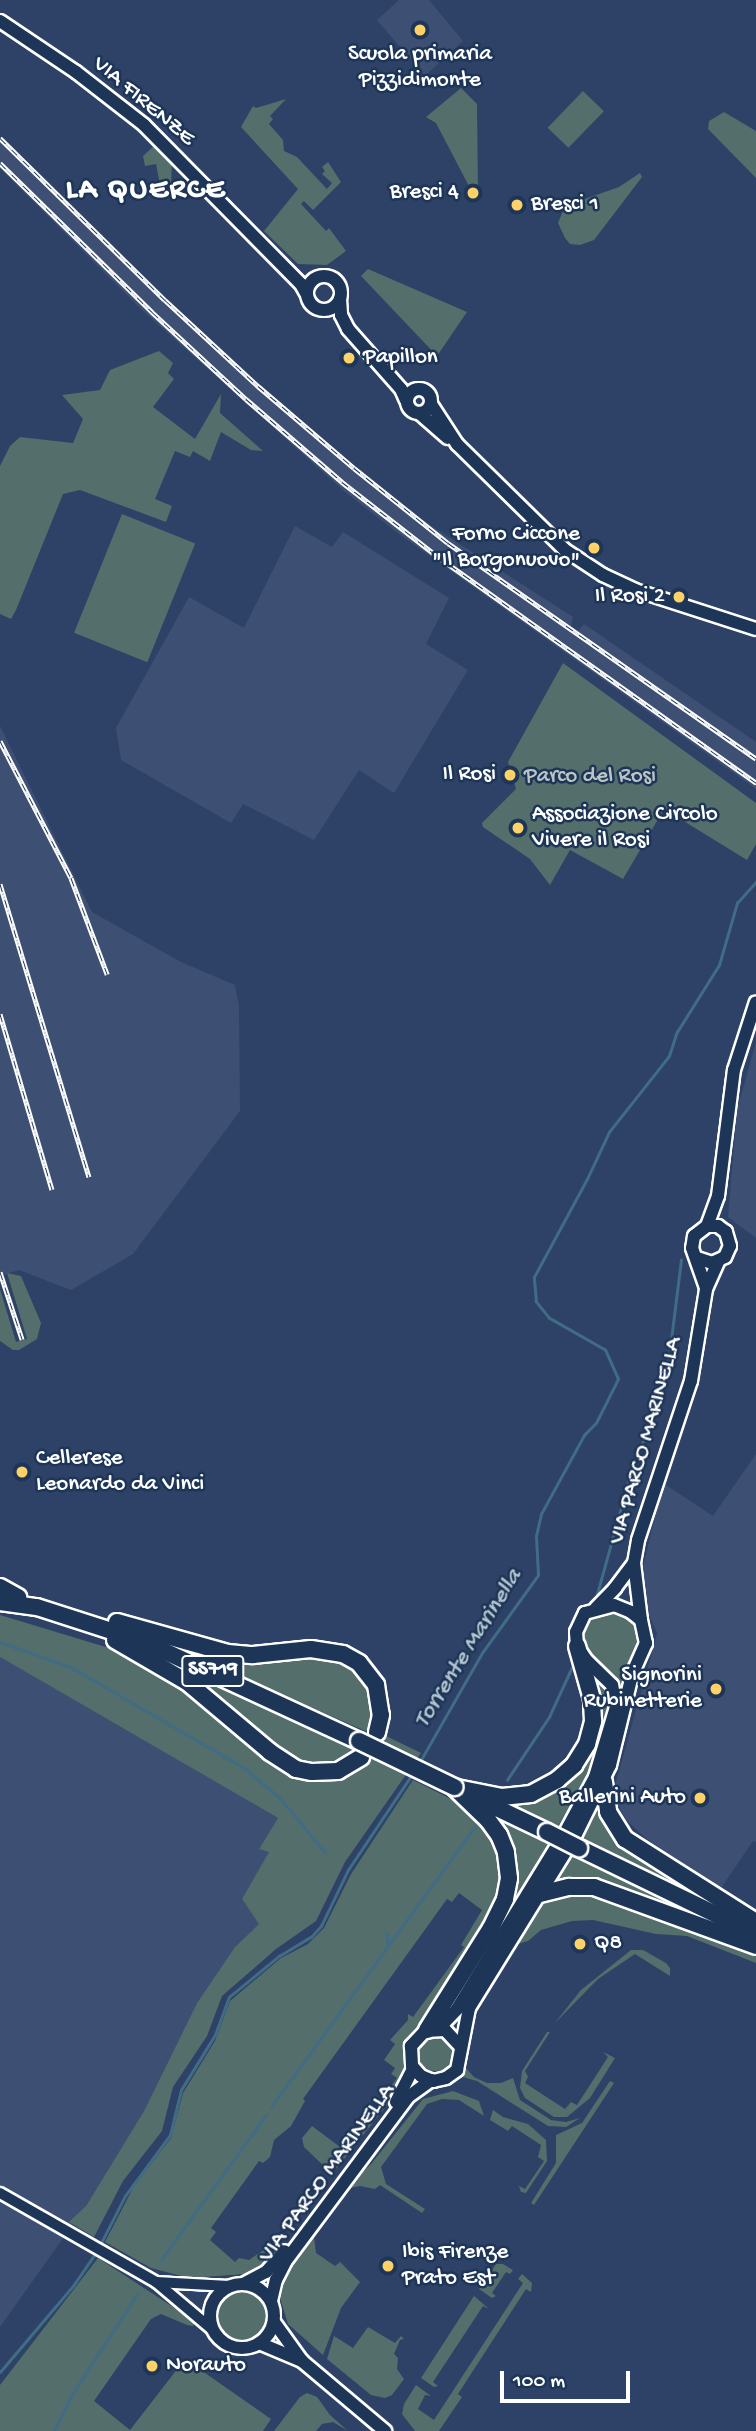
<!DOCTYPE html>
<style>
body{margin:0}
#map{position:relative;width:756px;height:2431px;overflow:hidden;background:#2d4266;font-family:"Gochi Hand",sans-serif}
div>[style]{position:absolute}
.built>*{inset:0;background:#3d5074}
.green>*{inset:0;background:#546e6b;transform-origin:0 0}
.round{border-radius:50%}
.stream>*{height:2.5px;margin:-1.25px;padding:0 1.25px;transform-origin:1.25px;border-radius:1.25px;background:#406c85}
.roads{filter:drop-shadow(2px 0 #fff) drop-shadow(-2px 0 #fff) drop-shadow(0 2px #fff) drop-shadow(0 -2px #fff)}
.minor>*{height:10px;margin:-5px;padding:0 5px;transform-origin:5px;border-radius:5px;background:#1d3557}
.major>*{height:12px;margin:-6px;padding:0 6px;transform-origin:6px;border-radius:6px;background:#1d3557}
.major>.ring{margin:-6px;padding:0;box-sizing:content-box;background:none;border:12px solid #1d3557;border-radius:50%}
.highway>*{height:16px;margin:-8px;padding:0 8px;transform-origin:8px;border-radius:8px;background:#1d3557}
.rail>*{height:5px;margin-top:-2.5px;transform-origin:0;background:repeating-linear-gradient(90deg,#1d3557 0 8px,#fff 0 16px);box-sizing:border-box;border-block:2px solid #fff}
.bridges{filter:drop-shadow(2px 0 #fff) drop-shadow(-2px 0 #fff) drop-shadow(0 2px #fff) drop-shadow(0 -2px #fff)}
.highway-bridge>*{height:16px;margin:-8px;padding:0 8px;transform-origin:8px;border-radius:8px;background:#1d3557}
.dots>*{width:19px;height:19px;translate:-50% -50%;box-sizing:border-box;border:4px solid #1d3557;border-radius:50%}
span{translate:-50% -50%;white-space:nowrap;text-align:center;line-height:1.15;-webkit-text-stroke:5px #1d3557;paint-order:stroke}
.shield-label span{padding:2px 5px;background:#1d3557;border:2px solid;border-radius:5px;-webkit-text-stroke-width:0}
.shield-label{font-size:21px;color:#fff;font-weight:700}
.poi-label{font-size:23px;color:#fff}
.right{translate:-100% -50%;text-align:right}
.left{translate:0 -50%;text-align:left}
.street-label{font-size:23px;color:#fff}
.park-label{font-size:23px;color:#bbc5c4}
.water-label{font-size:24px;color:#b3c4ce;font-style:italic}
.district-label{font-size:30px;color:#fff;font-weight:700;letter-spacing:2px}
.scale{position:absolute;left:500px;top:2371px;width:130px;height:32px;box-sizing:border-box;border:4px solid #fff;border-top:0;padding-left:9px;font-size:21px;line-height:24px;white-space:nowrap;color:#fff;-webkit-text-stroke:5px #1d3557;paint-order:stroke}
</style>
<div id="map">
<div class="built">
<i style="clip-path:polygon(399px 0,429px 0,463px 41px,425px 76px,377px 20px)"></i>
<i style="clip-path:polygon(0 139px,214px 344px,388px 498px,573px 617px,571px 626px,578px 631px,584px 624px,756px 742px,756px 789px,395px 531px,344px 491px,141px 309px,0 168px)"></i>
<i style="clip-path:polygon(295px 526px,332px 547px,343px 532px,449px 598px,426px 644px,468px 670px,394px 793px,359px 770px,314px 840px,243px 804px,231px 823px,121px 760px,116px 728px,189px 597px,244px 628px)"></i>
<i style="clip-path:polygon(0 726px,92px 912px,181px 962px,235px 985px,239px 1006px,240px 1111px,133px 1254px,71px 1290px,19px 1270px,0 1276px)"></i>
<i style="clip-path:polygon(756px 1042px,756px 1238px,728px 1217px,737px 1110px)"></i>
<i style="clip-path:polygon(756px 1454px,756px 1842px,753px 1841px,721px 1888px,648px 1840px,627px 1821px,609px 1789px,615px 1786px,657px 1634px,643px 1600px,643px 1568px,663px 1483px,713px 1516px)"></i>
<i style="clip-path:polygon(0 1657px,278px 1818px,259px 1849px,270px 1851px,242px 1899px,260px 1924px,235px 1947px,197px 2003px,144px 2111px,86px 2206px,0 2327px)"></i>
</div>
<div class="green">
<i style="clip-path:polygon(461px 88px,477px 104px,478px 192px,472px 192px,436px 123px,426px 117px)"></i>
<i style="left:583px;top:91px;width:29px;height:51px;rotate:44deg"></i>
<i style="clip-path:polygon(286px 99px,270px 116px,273px 119px,269px 124px,283px 140px,284px 151px,297px 157px,327px 189px,332px 183px,322px 174px,325px 171px,322px 167px,328px 162px,341px 182px,313px 210px,304px 201px,301px 204px,326px 231px,329px 228px,346px 251px,327px 265px,298px 264px,264px 231px,298px 189px,241px 127px,253px 106px,256px 108px)"></i>
<i style="clip-path:polygon(724px 112px,756px 131px,756px 178px,708px 129px,709px 121px)"></i>
<i style="clip-path:polygon(157px 143px,172px 161px,171px 186px,160px 185px,156px 164px,145px 166px,143px 156px)"></i>
<i style="clip-path:polygon(640px 173px,642px 177px,594px 240px,580px 245px,570px 244px,565px 238px,558px 223px,565px 206px,619px 187px)"></i>
<i style="clip-path:polygon(368px 269px,467px 312px,437px 356px,361px 276px)"></i>
<i style="clip-path:polygon(159px 351px,173px 363px,168px 373px,174px 379px,153px 407px,195px 439px,221px 394px,220px 413px,263px 451px,251px 450px,221px 432px,210px 461px,193px 451px,190px 457px,175px 451px,155px 499px,172px 506px,166px 522px,80px 490px,63px 494px,16px 610px,11px 619px,0 614px,0 466px,10px 446px,20px 437px,73px 443px,83px 419px,62px 395px,100px 390px,110px 370px)"></i>
<i style="left:122px;top:514px;width:79px;height:128px;rotate:22deg"></i>
<i style="clip-path:polygon(563px 663px,756px 803px,756px 844px,747px 860px,664px 809px,623px 879px,570px 850px,550px 885px,530px 859px,483px 827px,482px 823px,516px 789px,508px 762px)"></i>
<i style="clip-path:polygon(7px 1273px,21px 1276px,41px 1323px,37px 1339px,19px 1350px,13px 1350px,0 1341px,0 1289px,16px 1342px,27px 1339px)"></i>
<i style="clip-path:polygon(608px 1610px,619px 1612px,634px 1621px,639px 1638px,623px 1680px,621px 1700px,608px 1672px,583px 1649px,582px 1636px,588px 1621px)"></i>
<i style="clip-path:polygon(0 1615px,119px 1651px,165px 1672px,281px 1766px,361px 1764px,382px 1734px,421px 1753px,345px 1862px,316px 1921px,276px 1949px,222px 1996px,207px 2036px,173px 2087px,162px 2131px,123px 2181px,94px 2237px,69px 2222px,86px 2206px,144px 2111px,197px 2003px,235px 1947px,259px 1924px,242px 1899px,269px 1852px,259px 1849px,278px 1818px,0 1657px)"></i>
<i style="clip-path:polygon(147px 1635px,202px 1651px,312px 1653px,351px 1662px,377px 1699px,372px 1734px)"></i>
<i style="clip-path:polygon(148px 1651px,298px 1719px,359px 1753px,337px 1767px,301px 1765px)"></i>
<i style="clip-path:polygon(589px 1670px,606px 1683px,612px 1700px,591px 1774px,556px 1829px,505px 1802px,584px 1760px)"></i>
<i style="clip-path:polygon(413px 1780px,469px 1808px,499px 1847px,502px 1893px,427px 2021px,415px 2028px,406px 2039px,404px 2078px,396px 2094px,336px 2169px,328px 2170px,304px 2147px,302px 2138px,312px 2126px,340px 2147px,345px 2140px,350px 2143px,397px 2078px,391px 2074px,395px 2068px,384px 2060px,395px 2044px,390px 2040px,408px 2020px,408px 2014px,413px 2017px,464px 1947px,461px 1945px,482px 1910px,459px 1893px,452px 1902px,447px 1899px,303px 2099px,305px 2101px,291px 2126px,274px 2140px,270px 2157px,263px 2163px,259px 2161px,211px 2228px,216px 2232px,210px 2240px,235px 2262px,239px 2258px,249px 2260px,277px 2241px,275px 2249px,278px 2252px,269px 2260px,245px 2274px,189px 2278px,151px 2268px,105px 2242px,134px 2186px,171px 2138px,183px 2093px,215px 2041px,230px 2001px,281px 1958px,308px 1944px,324px 1928px,351px 1874px)"></i>
<i style="clip-path:polygon(600px 1801px,604px 1813px,736px 1916px,580px 1839px,593px 1820px)"></i>
<i style="clip-path:polygon(496px 1816px,551px 1843px,498px 1931px,508px 1901px)"></i>
<i style="clip-path:polygon(570px 1852px,730px 1930px,615px 1889px,552px 1884px)"></i>
<i style="clip-path:polygon(585px 1888px,756px 1952px,756px 1963px,687px 1936px,656px 1934px,593px 1920px,572px 1921px,541px 1930px,528px 1941px,515px 1945px,535px 1910px,544px 1901px,554px 1895px)"></i>
<i style="clip-path:polygon(631px 1950px,643px 1950px,666px 1963px,670px 1968px,670px 1976px,635px 1954px,598px 1979px,554px 2024px,581px 1990px)"></i>
<i style="clip-path:polygon(547px 2032px,550px 2032px,525px 2071px,528px 2077px,525px 2083px,565px 2109px,571px 2102px,577px 2105px,608px 2057px,603px 2052px,615px 2058px,590px 2098px,567px 2117px,554px 2117px,525px 2098px,520px 2088px,522px 2071px)"></i>
<i class="round" style="left:418px;top:2035px;width:36px;height:36px"></i>
<i style="clip-path:polygon(465px 2067px,474px 2077px,487px 2083px,501px 2083px,513px 2078px,520px 2100px,551px 2120px,566px 2122px,580px 2118px,566px 2127px,548px 2126px,477px 2081px,459px 2076px)"></i>
<i style="clip-path:polygon(610px 2081px,614px 2083px,534px 2205px,531px 2203px,556px 2163px,556px 2135px,582px 2123px)"></i>
<i style="clip-path:polygon(453px 2091px,479px 2101px,484px 2116px,459px 2100px,442px 2099px,427px 2104px,381px 2167px,386px 2184px,425px 2209px,422px 2213px,380px 2185px,375px 2189px,360px 2186px,345px 2189px,371px 2164px,423px 2099px)"></i>
<i style="clip-path:polygon(493px 2110px,503px 2117px,528px 2124px,546px 2140px,547px 2161px,526px 2193px,521px 2192px,519px 2186px,525px 2189px,544px 2161px,538px 2157px,541px 2145px,512px 2126px,508px 2131px,490px 2120px)"></i>
<i style="clip-path:polygon(314px 2237px,316px 2253px,335px 2266px,340px 2262px,360px 2282px,341px 2308px,323px 2355px,288px 2324px,280px 2298px,287px 2270px)"></i>
<i style="clip-path:polygon(98px 2258px,196px 2322px,193px 2326px,187px 2325px,161px 2314px,151px 2319px,94px 2401px,130px 2430px,185px 2359px,271px 2419px,263px 2431px,0 2431px,0 2385px)"></i>
<i style="clip-path:polygon(496px 2264px,503px 2264px,513px 2270px,510px 2274px,506px 2272px,492px 2293px,496px 2296px,492px 2298px,479px 2289px)"></i>
<i style="clip-path:polygon(522px 2274px,532px 2283px,531px 2292px,526px 2289px,458px 2394px,462px 2397px,439px 2431px,415px 2431px,402px 2414px,404px 2404px,416px 2385px,431px 2396px,425px 2395px,418px 2409px,434px 2420px,523px 2283px,518px 2279px)"></i>
<i class="round" style="left:216px;top:2289px;width:52px;height:52px"></i>
<i style="clip-path:polygon(474px 2296px,489px 2309px,483px 2306px,433px 2382px,438px 2386px,434px 2387px,421px 2378px)"></i>
<i style="clip-path:polygon(368px 2327px,395px 2343px,401px 2336px,404px 2339px,400px 2340px,394px 2354px,398px 2358px,397px 2369px,404px 2379px,392px 2395px,385px 2398px,371px 2395px,327px 2359px,334px 2336px,353px 2348px)"></i>
<i style="clip-path:polygon(307px 2393px,317px 2397px,330px 2415px,348px 2431px,333px 2422px,322px 2424px,316px 2431px,274px 2431px,300px 2397px)"></i>
</div>
<div class="stream">
<i style="left:597px;top:1594px;width:123px;rotate:-74.5deg"></i>
<i style="left:630px;top:1475px;width:102px;rotate:-69.2deg"></i>
<i style="left:666px;top:1380px;width:121px;rotate:-82.9deg"></i>
<i style="left:0;top:1642px;width:75px;rotate:19.4deg"></i>
<i style="left:71px;top:1667px;width:203px;rotate:30.2deg"></i>
<i style="left:246px;top:1769px;width:45px;rotate:40.5deg"></i>
<i style="left:280px;top:1798px;width:70px;rotate:50.2deg"></i>
<i style="left:418px;top:1765px;width:129px;rotate:-60.3deg"></i>
<i style="left:482px;top:1653px;width:96px;rotate:-54.3deg"></i>
<i style="left:538px;top:1575px;width:39px;rotate:-93deg"></i>
<i style="left:536px;top:1536px;width:23px;rotate:-77deg"></i>
<i style="left:541px;top:1514px;width:90px;rotate:-61.4deg"></i>
<i style="left:584px;top:1435px;width:17px;rotate:-45deg"></i>
<i style="left:596px;top:1423px;width:49px;rotate:-63.4deg"></i>
<i style="left:618px;top:1379px;width:32px;rotate:-114deg"></i>
<i style="left:605px;top:1350px;width:64px;rotate:-150.3deg"></i>
<i style="left:549px;top:1318px;width:21px;rotate:-129deg"></i>
<i style="left:536px;top:1302px;width:25px;rotate:-95deg"></i>
<i style="left:534px;top:1277px;width:111px;rotate:-61.6deg"></i>
<i style="left:587px;top:1179px;width:52px;rotate:-64.9deg"></i>
<i style="left:609px;top:1132px;width:97px;rotate:-51.7deg"></i>
<i style="left:669px;top:1056px;width:25px;rotate:-72deg"></i>
<i style="left:677px;top:1032px;width:79px;rotate:-57.9deg"></i>
<i style="left:719px;top:965px;width:65px;rotate:-73.8deg"></i>
<i style="left:737px;top:903px;width:28px;rotate:-48deg"></i>
<i style="left:507px;top:1780px;width:76px;rotate:-56.3deg"></i>
<i style="left:549px;top:1717px;width:55px;rotate:-65.3deg"></i>
<i style="left:387px;top:1933px;width:11px;rotate:85deg"></i>
<i style="left:271px;top:2107px;width:347px;rotate:-54deg"></i>
<i style="left:100px;top:2245px;width:55px;rotate:-63deg"></i>
<i style="left:125px;top:2196px;width:76px;rotate:-53.6deg"></i>
<i style="left:170px;top:2135px;width:46px;rotate:-76.3deg"></i>
<i style="left:181px;top:2090px;width:65px;rotate:-58.3deg"></i>
<i style="left:215px;top:2035px;width:40px;rotate:-69.8deg"></i>
<i style="left:229px;top:1997px;width:65px;rotate:-39.4deg"></i>
<i style="left:279px;top:1956px;width:37px;rotate:-31deg"></i>
<i style="left:311px;top:1937px;width:15px;rotate:-48deg"></i>
<i style="left:321px;top:1926px;width:62px;rotate:-64.3deg"></i>
<i style="left:348px;top:1870px;width:117px;rotate:-56.2deg"></i>
<i style="left:161px;top:2260px;width:179px;rotate:-54.1deg"></i>
<i style="left:0;top:2372px;width:113px;rotate:-49.7deg"></i>
<i style="left:73px;top:2286px;width:42px;rotate:-55.6deg"></i>
<i style="left:54px;top:2431px;width:39px;rotate:-64deg"></i>
<i style="left:71px;top:2396px;width:121px;rotate:-57.1deg"></i>
</div>
<div class="roads">
<div class="minor">
<i style="left:0;top:2193px;width:180px;rotate:29.7deg"></i>
<i style="left:156px;top:2282px;width:75px;rotate:40.1deg"></i>
<i style="left:156px;top:2282px;width:73px;rotate:3.1deg"></i>
</div>
<div class="major">
<i style="left:0;top:21px;width:92px;rotate:33.9deg"></i>
<i style="left:76px;top:72px;width:86px;rotate:37.9deg"></i>
<i style="left:144px;top:125px;width:223px;rotate:45.4deg"></i>
<i style="left:301px;top:284px;width:10px;rotate:61deg"></i>
<i class="ring" style="left:307px;top:276px;width:22px;height:22px"></i>
<i style="left:340px;top:299px;width:16px;rotate:86deg"></i>
<i style="left:341px;top:315px;width:16px;rotate:63deg"></i>
<i style="left:348px;top:329px;width:80px;rotate:48.5deg"></i>
<i style="left:401px;top:389px;width:12px;rotate:66deg"></i>
<i class="ring" style="left:407px;top:389px;width:12px;height:12px"></i>
<i style="left:431px;top:404px;width:48px;rotate:57deg"></i>
<i style="left:457px;top:444px;width:151px;rotate:44.5deg"></i>
<i style="left:565px;top:550px;width:45px;rotate:33.3deg"></i>
<i style="left:603px;top:575px;width:35px;rotate:25deg"></i>
<i style="left:635px;top:590px;width:127px;rotate:17.9deg"></i>
<i style="left:419px;top:413px;width:38px;rotate:41deg"></i>
<i style="left:707px;top:1226px;width:32px;rotate:-70deg"></i>
<i style="left:718px;top:1196px;width:127px;rotate:-82.8deg"></i>
<i style="left:734px;top:1070px;width:71px;rotate:-72.1deg"></i>
<i style="left:697px;top:1258px;width:16px;rotate:18deg"></i>
<i style="left:712px;top:1263px;width:14px;rotate:-25deg"></i>
<i style="left:725px;top:1257px;width:12px;rotate:-66deg"></i>
<i style="left:730px;top:1246px;width:15px;rotate:-106deg"></i>
<i style="left:726px;top:1232px;width:10px;rotate:-143deg"></i>
<i style="left:718px;top:1226px;width:11px;rotate:180deg"></i>
<i style="left:707px;top:1226px;width:16px;rotate:142deg"></i>
<i style="left:694px;top:1236px;width:12px;rotate:99deg"></i>
<i style="left:692px;top:1248px;width:42px;rotate:70.7deg"></i>
<i style="left:596px;top:1608px;width:28px;rotate:-46deg"></i>
<i style="left:615px;top:1588px;width:31px;rotate:-53deg"></i>
<i style="left:641px;top:1620px;width:57px;rotate:-97deg"></i>
<i style="left:634px;top:1563px;width:23px;rotate:-80deg"></i>
<i style="left:638px;top:1540px;width:168px;rotate:-71.6deg"></i>
<i style="left:691px;top:1381px;width:93px;rotate:-80.7deg"></i>
<i style="left:706px;top:1289px;width:30px;rotate:-66deg"></i>
<i style="left:566px;top:1831px;width:61px;rotate:-61.8deg"></i>
<i style="left:595px;top:1777px;width:73px;rotate:-73.3deg"></i>
<i style="left:616px;top:1707px;width:22px;rotate:-100deg"></i>
<i style="left:612px;top:1685px;width:35px;rotate:-136deg"></i>
<i style="left:587px;top:1661px;width:18px;rotate:-124deg"></i>
<i style="left:577px;top:1646px;width:14px;rotate:-94deg"></i>
<i style="left:576px;top:1632px;width:21px;rotate:-65deg"></i>
<i style="left:585px;top:1613px;width:30px;rotate:-15deg"></i>
<i style="left:614px;top:1605px;width:18px;rotate:22deg"></i>
<i style="left:631px;top:1612px;width:13px;rotate:39deg"></i>
<i style="left:641px;top:1620px;width:24px;rotate:78deg"></i>
<i style="left:646px;top:1643px;width:35px;rotate:114deg"></i>
<i style="left:632px;top:1675px;width:93px;rotate:103.7deg"></i>
<i style="left:610px;top:1765px;width:79px;rotate:116.2deg"></i>
<i style="left:438px;top:2029px;width:28px;rotate:-46deg"></i>
<i style="left:457px;top:2009px;width:191px;rotate:-58.5deg"></i>
<i style="left:460px;top:2046px;width:22px;rotate:-133deg"></i>
<i style="left:445px;top:2030px;width:20px;rotate:177deg"></i>
<i style="left:425px;top:2031px;width:21px;rotate:133deg"></i>
<i style="left:411px;top:2046px;width:20px;rotate:87deg"></i>
<i style="left:412px;top:2066px;width:13px;rotate:48deg"></i>
<i style="left:421px;top:2076px;width:13px;rotate:23deg"></i>
<i style="left:433px;top:2081px;width:13px;rotate:-13deg"></i>
<i style="left:446px;top:2078px;width:14px;rotate:-36deg"></i>
<i style="left:457px;top:2070px;width:63px;rotate:-79deg"></i>
<i style="left:469px;top:2008px;width:185px;rotate:-58.3deg"></i>
<i style="left:396px;top:2102px;width:38px;rotate:-63deg"></i>
<i style="left:245px;top:2283px;width:24px;rotate:-28deg"></i>
<i style="left:266px;top:2272px;width:28px;rotate:-48deg"></i>
<i class="ring" style="left:210px;top:2284px;width:52px;height:52px"></i>
<i style="left:271px;top:2301px;width:22px;rotate:-77deg"></i>
<i style="left:276px;top:2280px;width:20px;rotate:-63deg"></i>
<i style="left:285px;top:2262px;width:206px;rotate:-53.3deg"></i>
<i style="left:408px;top:2097px;width:29px;rotate:-36deg"></i>
<i style="left:259px;top:2343px;width:47px;rotate:22.7deg"></i>
<i style="left:302px;top:2361px;width:48px;rotate:-125.7deg"></i>
<i style="left:302px;top:2361px;width:109px;rotate:40.1deg"></i>
</div>
<div class="highway">
<i style="left:0;top:1587px;width:21px;rotate:29deg"></i>
<i style="left:0;top:1602px;width:37px;rotate:8deg"></i>
<i style="left:37px;top:1607px;width:108px;rotate:17.8deg"></i>
<i style="left:140px;top:1640px;width:241px;rotate:24.8deg"></i>
<i style="left:117px;top:1622px;width:115px;rotate:15.6deg"></i>
<i style="left:228px;top:1653px;width:25px;rotate:5deg"></i>
<i style="left:253px;top:1655px;width:58px;rotate:-5.9deg"></i>
<i style="left:311px;top:1649px;width:32px;rotate:9deg"></i>
<i style="left:343px;top:1654px;width:18px;rotate:29deg"></i>
<i style="left:359px;top:1663px;width:28px;rotate:52deg"></i>
<i style="left:376px;top:1685px;width:30px;rotate:81deg"></i>
<i style="left:381px;top:1715px;width:18px;rotate:103deg"></i>
<i style="left:115px;top:1640px;width:83px;rotate:30.3deg"></i>
<i style="left:187px;top:1682px;width:109px;rotate:40.1deg"></i>
<i style="left:270px;top:1752px;width:31px;rotate:33deg"></i>
<i style="left:296px;top:1769px;width:16px;rotate:11deg"></i>
<i style="left:312px;top:1772px;width:26px;rotate:-2deg"></i>
<i style="left:338px;top:1771px;width:27px;rotate:-31deg"></i>
<i style="left:604px;top:1782px;width:30px;rotate:82deg"></i>
<i style="left:608px;top:1812px;width:32px;rotate:58deg"></i>
<i style="left:625px;top:1839px;width:155px;rotate:32.4deg"></i>
<i style="left:457px;top:1788px;width:46px;rotate:11.3deg"></i>
<i style="left:502px;top:1797px;width:29px;rotate:-6deg"></i>
<i style="left:531px;top:1794px;width:30px;rotate:-28deg"></i>
<i style="left:557px;top:1780px;width:23px;rotate:-41deg"></i>
<i style="left:574px;top:1765px;width:25px;rotate:-58deg"></i>
<i style="left:587px;top:1744px;width:24px;rotate:-75deg"></i>
<i style="left:593px;top:1721px;width:22px;rotate:-93deg"></i>
<i style="left:592px;top:1699px;width:55px;rotate:-105.8deg"></i>
<i style="left:478px;top:1799px;width:76px;rotate:25.6deg"></i>
<i style="left:579px;top:1848px;width:197px;rotate:25.9deg"></i>
<i style="left:540px;top:1894px;width:30px;rotate:-14deg"></i>
<i style="left:569px;top:1887px;width:25px"></i>
<i style="left:594px;top:1887px;width:172px;rotate:20deg"></i>
<i style="left:427px;top:2030px;width:120px;rotate:-57.9deg"></i>
<i style="left:491px;top:1928px;width:32px;rotate:-64deg"></i>
<i style="left:505px;top:1899px;width:21px;rotate:-79deg"></i>
<i style="left:509px;top:1878px;width:26px;rotate:-97deg"></i>
<i style="left:506px;top:1852px;width:18px;rotate:-112deg"></i>
<i style="left:499px;top:1835px;width:19px;rotate:-126deg"></i>
<i style="left:488px;top:1820px;width:47px;rotate:-135.9deg"></i>
</div>
</div>
<div class="rail">
<i style="left:0;top:138px;width:231px;rotate:44.5deg"></i>
<i style="left:165px;top:300px;width:127px;rotate:42.8deg"></i>
<i style="left:258px;top:386px;width:126px;rotate:40.5deg"></i>
<i style="left:354px;top:468px;width:120px;rotate:38.6deg"></i>
<i style="left:448px;top:543px;width:376px;rotate:35deg"></i>
<i style="left:0;top:163px;width:213px;rotate:44.4deg"></i>
<i style="left:152px;top:312px;width:128px;rotate:42.8deg"></i>
<i style="left:246px;top:399px;width:127px;rotate:40.8deg"></i>
<i style="left:342px;top:482px;width:120px;rotate:37.9deg"></i>
<i style="left:437px;top:556px;width:392px;rotate:35.4deg"></i>
<i style="left:0;top:741px;width:154px;rotate:62.6deg"></i>
<i style="left:71px;top:878px;width:103px;rotate:69.4deg"></i>
<i style="left:0;top:884px;width:306px;rotate:73.1deg"></i>
<i style="left:0;top:1014px;width:183px;rotate:73.5deg"></i>
<i style="left:0;top:1272px;width:71px;rotate:71.8deg"></i>
</div>
<div class="bridges">
<div class="highway-bridge">
<i style="left:359px;top:1741px;width:106px;rotate:25.8deg"></i>
<i style="left:547px;top:1832px;width:36px;rotate:27deg"></i>
</div>
</div>
<div class="dots">
<i style="left:420px;top:30px;background:#ffd166"></i>
<i style="left:473px;top:193px;background:#ffd166"></i>
<i style="left:517px;top:205px;background:#ffd166"></i>
<i style="left:349px;top:358px;background:#ffd166"></i>
<i style="left:594px;top:548px;background:#ffd166"></i>
<i style="left:679px;top:597px;background:#ffd166"></i>
<i style="left:510px;top:775px;background:#ffd166"></i>
<i style="left:518px;top:828px;background:#ffd166"></i>
<i style="left:22px;top:1472px;background:#ffd166"></i>
<i style="left:716px;top:1689px;background:#ffd166"></i>
<i style="left:700px;top:1798px;background:#ffd166"></i>
<i style="left:580px;top:1944px;background:#ffd166"></i>
<i style="left:388px;top:2266px;background:#ffd166"></i>
<i style="left:152px;top:2366px;background:#ffd166"></i>
</div>
<div class="shield-label">
<span style="left:213px;top:1671px">SS719</span>
</div>
<div class="poi-label">
<span style="left:420px;top:68px">Scuola primaria<br>Pizzidimonte</span>
<span class="right" style="left:459px;top:193px">Bresci 4</span>
<span class="left" style="left:531px;top:205px">Bresci 1</span>
<span class="left" style="left:363px;top:358px">Papillon</span>
<span class="right" style="left:580px;top:548px">Forno Ciccone<br>"Il Borgonuovo"</span>
<span class="right" style="left:665px;top:597px">Il Rosi 2</span>
<span class="right" style="left:496px;top:775px">Il Rosi</span>
<span class="left" style="left:532px;top:828px">Associazione Circolo<br>Vivere il Rosi</span>
<span class="left" style="left:36px;top:1472px">Cellerese<br>Leonardo da Vinci</span>
<span class="right" style="left:702px;top:1689px">Signorini<br>Rubinetterie</span>
<span class="right" style="left:686px;top:1798px">Ballerini Auto</span>
<span class="left" style="left:594px;top:1944px">Q8</span>
<span class="left" style="left:402px;top:2266px">Ibis Firenze<br>Prato Est</span>
<span class="left" style="left:166px;top:2366px">Norauto</span>
</div>
<div class="street-label">
<span style="left:143px;top:102px;rotate:40deg">VIA FIRENZE</span>
<span style="left:647px;top:1441px;rotate:-74deg">VIA PARCO MARINELLA</span>
<span style="left:328px;top:2174px;rotate:-54deg">VIA PARCO MARINELLA</span>
</div>
<div class="park-label">
<span style="left:590px;top:777px">Parco del Rosi</span>
</div>
<div class="water-label">
<span style="left:469px;top:1649px;rotate:-58deg">Torrente Marinella</span>
</div>
<div class="district-label">
<span style="left:146px;top:192px">LA QUERCE</span>
</div>
<div class="scale">100 m</div>
</div>
